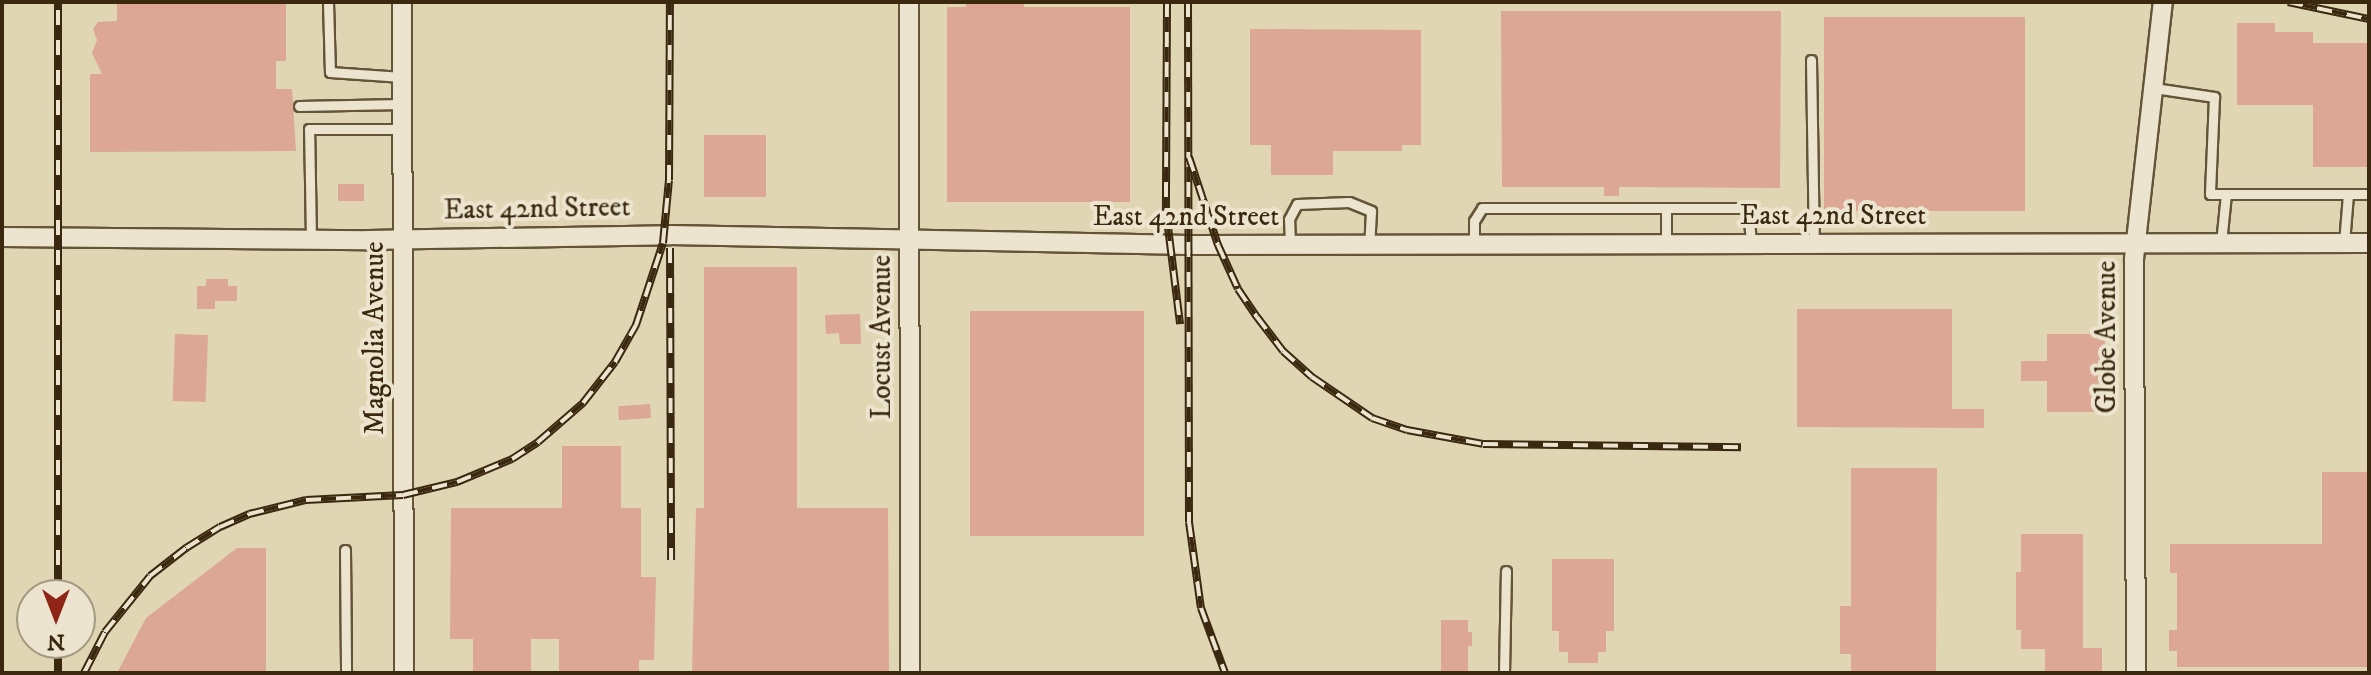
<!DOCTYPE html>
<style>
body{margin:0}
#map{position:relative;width:2371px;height:675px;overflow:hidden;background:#e1d6b4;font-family:"IM FELL DW Pica",serif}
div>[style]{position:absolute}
.building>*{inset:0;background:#dca794;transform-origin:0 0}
.roads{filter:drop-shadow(2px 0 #645438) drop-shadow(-2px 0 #645438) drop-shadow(0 2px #645438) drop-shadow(0 -2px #645438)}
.lane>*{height:9px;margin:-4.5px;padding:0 4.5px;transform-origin:4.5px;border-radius:4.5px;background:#ece4ce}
.street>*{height:18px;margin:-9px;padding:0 9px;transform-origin:9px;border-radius:9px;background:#ece4ce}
.rail>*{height:8px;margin-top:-4px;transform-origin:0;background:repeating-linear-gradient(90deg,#ece4ce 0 15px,#3a280f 0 30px);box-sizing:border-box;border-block:2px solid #3a280f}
span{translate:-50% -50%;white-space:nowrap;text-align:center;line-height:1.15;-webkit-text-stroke:8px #ece4ce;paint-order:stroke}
.street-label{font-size:28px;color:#3a280f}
.frame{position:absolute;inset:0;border:4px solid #3a280f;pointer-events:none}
.north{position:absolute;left:16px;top:579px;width:80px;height:80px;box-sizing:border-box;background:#ece4ce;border:2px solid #a59982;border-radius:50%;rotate:180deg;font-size:22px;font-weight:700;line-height:32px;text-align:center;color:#3a280f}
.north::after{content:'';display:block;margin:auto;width:28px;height:36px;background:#8f2418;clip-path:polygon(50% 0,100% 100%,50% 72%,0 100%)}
</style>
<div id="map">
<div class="building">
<i style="clip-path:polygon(117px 2px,286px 2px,286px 61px,276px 61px,276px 89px,292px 89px,296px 151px,90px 152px,90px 74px,102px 74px,92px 53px,97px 40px,93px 29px,98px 22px,117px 21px)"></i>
<i style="clip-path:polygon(966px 2px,1024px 2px,1024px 7px,1130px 7px,1130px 202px,947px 202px,947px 7px,966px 7px)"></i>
<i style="clip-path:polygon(1501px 11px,1781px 11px,1780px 188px,1619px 187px,1619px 196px,1604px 196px,1604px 187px,1502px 187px)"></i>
<i style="left:1824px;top:17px;width:201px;height:194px"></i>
<i style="clip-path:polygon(2237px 23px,2275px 23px,2275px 32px,2313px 32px,2313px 43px,2369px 43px,2369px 167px,2313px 167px,2313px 105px,2237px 105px)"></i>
<i style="clip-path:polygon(1250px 29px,1421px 30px,1421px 145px,1402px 145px,1402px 151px,1333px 151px,1333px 175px,1271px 175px,1271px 145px,1250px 145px)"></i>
<i style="left:704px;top:135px;width:62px;height:62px"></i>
<i style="left:338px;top:184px;width:26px;height:17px"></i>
<i style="clip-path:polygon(704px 267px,797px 267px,797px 508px,888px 508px,889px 673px,692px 673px,696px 508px,704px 508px)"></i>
<i style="clip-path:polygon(206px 279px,228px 279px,228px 286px,237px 286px,237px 301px,215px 301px,215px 309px,197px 309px,197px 286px,206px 286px)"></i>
<i style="clip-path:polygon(1797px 309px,1952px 309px,1952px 409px,1984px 409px,1984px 428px,1797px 427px)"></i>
<i style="left:970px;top:311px;width:174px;height:225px"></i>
<i style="clip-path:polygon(860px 314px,861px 344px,840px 344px,839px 333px,826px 334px,825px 315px)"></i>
<i style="left:175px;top:334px;width:33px;height:67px;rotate:2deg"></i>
<i style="clip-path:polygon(2047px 334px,2105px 334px,2105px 412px,2047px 412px,2047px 381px,2021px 381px,2021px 361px,2047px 361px)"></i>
<i style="left:650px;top:404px;width:14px;height:32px;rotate:86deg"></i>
<i style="clip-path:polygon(562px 446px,621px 446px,621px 508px,641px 508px,641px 577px,656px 577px,654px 660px,639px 660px,639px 673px,559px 673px,559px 639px,531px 639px,531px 673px,473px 673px,473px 639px,450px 639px,451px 508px,562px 508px)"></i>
<i style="clip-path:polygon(1851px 468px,1937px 468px,1936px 673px,1851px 673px,1851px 654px,1840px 654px,1840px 606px,1851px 606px)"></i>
<i style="clip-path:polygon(2322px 472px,2369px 472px,2369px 667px,2177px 667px,2177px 651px,2169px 651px,2169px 630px,2177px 630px,2177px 573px,2170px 573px,2170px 544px,2322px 544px)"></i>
<i style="clip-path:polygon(2021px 534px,2083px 534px,2083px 648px,2102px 648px,2102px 673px,2045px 673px,2045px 649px,2021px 649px,2021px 630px,2016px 630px,2016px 572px,2021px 572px)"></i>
<i style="clip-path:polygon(237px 548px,266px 548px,266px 673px,117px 673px,146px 618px)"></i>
<i style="clip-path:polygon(1552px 559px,1614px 559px,1614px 631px,1606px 631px,1606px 652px,1598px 652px,1598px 663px,1568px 663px,1568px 652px,1559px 652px,1559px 631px,1552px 631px)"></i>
<i style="clip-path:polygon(1441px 620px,1468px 620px,1468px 632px,1472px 632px,1472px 646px,1468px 646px,1468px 672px,1441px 672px)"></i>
</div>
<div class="roads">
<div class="lane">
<i style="left:328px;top:2px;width:70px;rotate:88.4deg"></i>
<i style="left:330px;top:72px;width:72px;rotate:4deg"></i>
<i style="left:1811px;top:60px;width:184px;rotate:89.1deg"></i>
<i style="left:2154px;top:88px;width:61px;rotate:8.5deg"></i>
<i style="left:2214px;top:97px;width:97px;rotate:92.4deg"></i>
<i style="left:2210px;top:194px;width:159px"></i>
<i style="left:299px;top:106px;width:103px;rotate:-1.1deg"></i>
<i style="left:311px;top:239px;width:110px;rotate:-91deg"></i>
<i style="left:309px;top:129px;width:93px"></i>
<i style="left:2221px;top:243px;width:49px;rotate:-84.2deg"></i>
<i style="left:2344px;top:243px;width:49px;rotate:-85.3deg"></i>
<i style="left:1666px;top:244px;width:36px;rotate:-90deg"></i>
<i style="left:1290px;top:245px;width:26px;rotate:-92deg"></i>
<i style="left:1289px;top:219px;width:17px;rotate:-62deg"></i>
<i style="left:1297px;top:204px;width:52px;rotate:-2.2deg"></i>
<i style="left:1349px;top:202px;width:24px;rotate:22deg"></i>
<i style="left:1371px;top:211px;width:34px;rotate:93deg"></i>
<i style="left:1474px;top:245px;width:24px;rotate:-90deg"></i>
<i style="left:1474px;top:221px;width:15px;rotate:-58deg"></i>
<i style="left:1482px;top:208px;width:266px"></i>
<i style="left:1748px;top:208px;width:36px;rotate:85deg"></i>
<i style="left:345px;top:550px;width:123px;rotate:89.5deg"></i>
<i style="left:1504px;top:673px;width:102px;rotate:-88.9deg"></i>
</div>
<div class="street">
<i style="left:402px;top:2px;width:671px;rotate:89.83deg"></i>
<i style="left:909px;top:2px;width:671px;rotate:89.91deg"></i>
<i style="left:2px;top:237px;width:366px;rotate:0.5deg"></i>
<i style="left:368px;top:240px;width:302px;rotate:-0.9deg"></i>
<i style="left:670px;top:235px;width:519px;rotate:1.1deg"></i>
<i style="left:1189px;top:245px;width:1180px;rotate:-0.1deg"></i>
<i style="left:2136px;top:673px;width:414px;rotate:-90.3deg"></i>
<i style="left:2134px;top:259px;width:259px;rotate:-83.6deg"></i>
</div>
</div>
<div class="rail">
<i style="left:1167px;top:2px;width:209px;rotate:90.3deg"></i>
<i style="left:1166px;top:211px;width:114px;rotate:82.9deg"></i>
<i style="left:1188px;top:2px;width:520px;rotate:89.89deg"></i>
<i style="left:1189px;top:522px;width:87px;rotate:82.1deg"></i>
<i style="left:1201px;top:608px;width:69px;rotate:69.7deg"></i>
<i style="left:2288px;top:2px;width:83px;rotate:11.9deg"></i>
<i style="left:1189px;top:157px;width:93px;rotate:71.8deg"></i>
<i style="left:1218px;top:245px;width:48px;rotate:65.6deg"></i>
<i style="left:1238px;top:289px;width:34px;rotate:56deg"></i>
<i style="left:1257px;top:317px;width:43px;rotate:52.6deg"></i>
<i style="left:1283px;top:351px;width:39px;rotate:42deg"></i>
<i style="left:1312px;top:377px;width:73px;rotate:34.3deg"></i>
<i style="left:1372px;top:418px;width:37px;rotate:19deg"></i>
<i style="left:1407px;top:430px;width:77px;rotate:10.4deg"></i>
<i style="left:1483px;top:444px;width:258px;rotate:0.7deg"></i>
<i style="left:670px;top:248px;width:312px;rotate:89.8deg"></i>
<i style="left:58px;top:595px;width:593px;rotate:-90deg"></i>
<i style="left:58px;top:643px;width:30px;rotate:90deg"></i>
<i style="left:84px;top:673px;width:46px;rotate:-62.9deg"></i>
<i style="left:105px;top:632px;width:72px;rotate:-51.2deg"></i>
<i style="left:150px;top:576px;width:46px;rotate:-37.9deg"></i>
<i style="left:186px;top:548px;width:40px;rotate:-32deg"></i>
<i style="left:220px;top:527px;width:32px;rotate:-24deg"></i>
<i style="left:249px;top:514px;width:59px;rotate:-13.8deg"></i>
<i style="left:306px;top:500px;width:97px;rotate:-3deg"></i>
<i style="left:403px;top:495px;width:56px;rotate:-13.5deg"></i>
<i style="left:457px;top:482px;width:60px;rotate:-22.7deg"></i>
<i style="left:512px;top:459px;width:31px;rotate:-33deg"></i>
<i style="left:538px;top:442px;width:60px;rotate:-40.9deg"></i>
<i style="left:583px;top:403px;width:52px;rotate:-52deg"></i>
<i style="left:615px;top:362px;width:43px;rotate:-60.4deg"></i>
<i style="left:636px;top:325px;width:86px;rotate:-71.8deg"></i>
<i style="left:663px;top:243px;width:63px;rotate:-84.6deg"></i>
<i style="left:669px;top:180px;width:178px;rotate:-89.7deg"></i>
</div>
<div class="street-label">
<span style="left:537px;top:209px;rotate:-1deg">East 42nd Street</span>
<span style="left:1833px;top:216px">East 42nd Street</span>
<span style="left:1186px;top:217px">East 42nd Street</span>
<span style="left:882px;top:337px;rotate:-90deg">Locust Avenue</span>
<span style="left:2107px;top:337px;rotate:-90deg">Globe Avenue</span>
<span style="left:375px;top:338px;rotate:-90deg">Magnolia Avenue</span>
</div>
<div class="frame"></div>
<div class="north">N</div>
</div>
